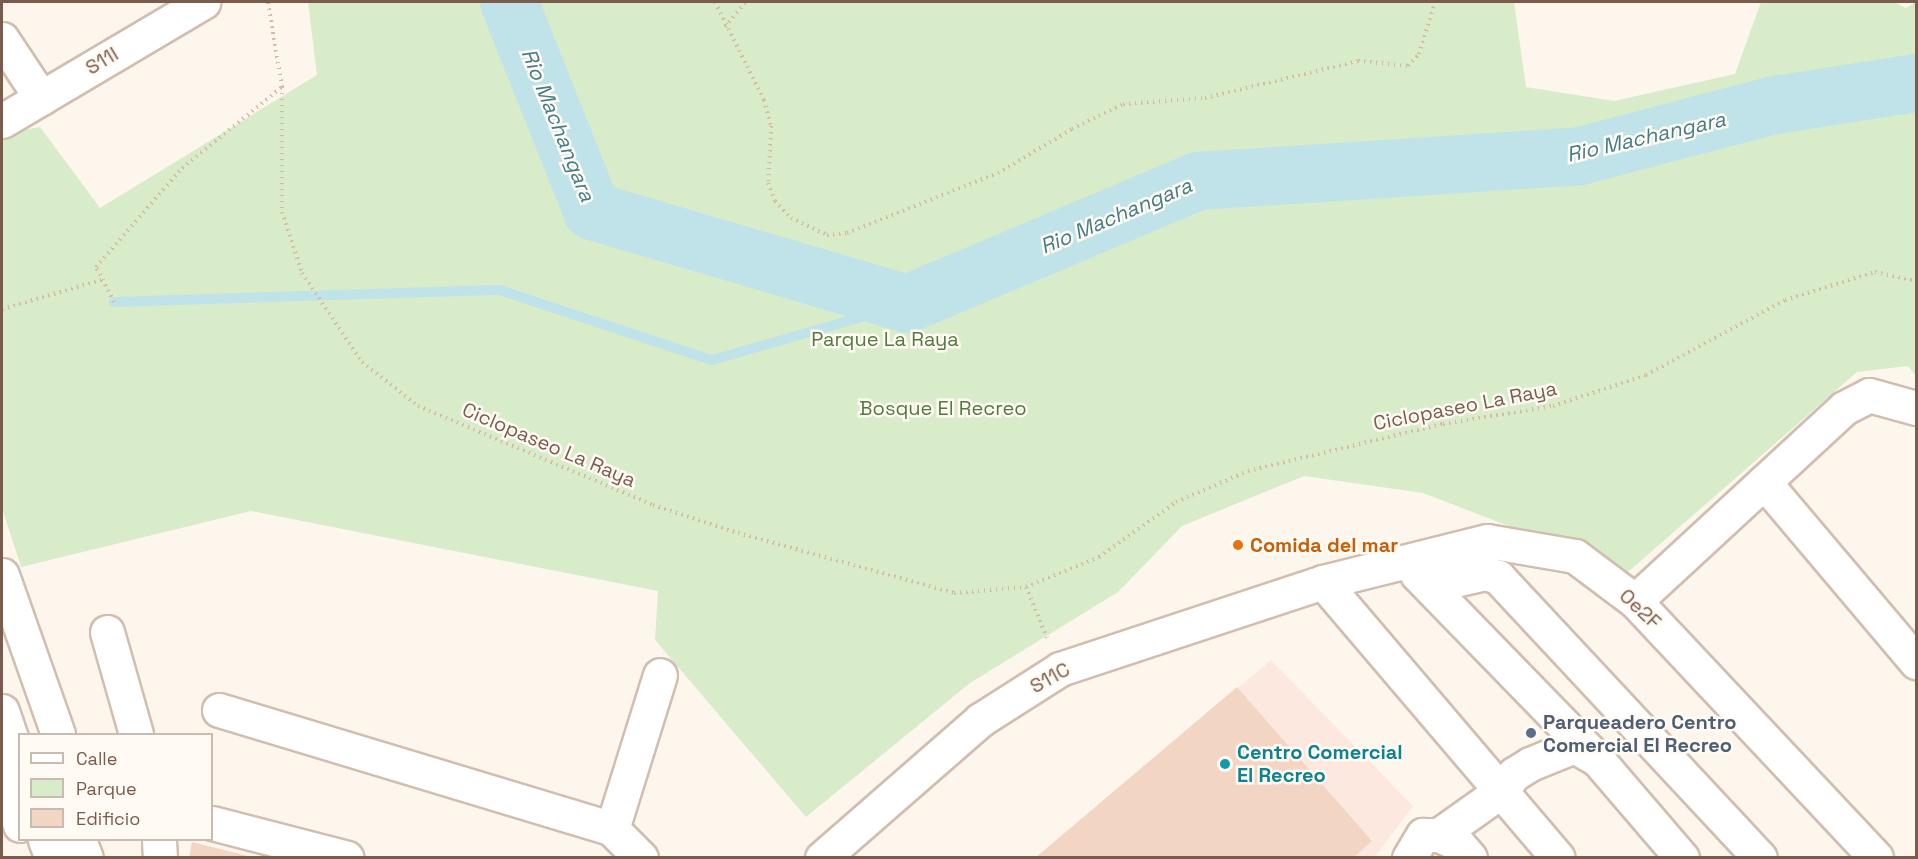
<!DOCTYPE html>
<style>
body{margin:0}
#map{position:relative;width:1918px;height:859px;overflow:hidden;background:#fdf6ec;font-family:"Space Grotesk",sans-serif}
div>[style]{position:absolute}
.commercial>*{inset:0;background:#fde8e0}
.green>*{inset:0;background:#d8ecc9}
.stream>*{height:10px;margin:-5px;padding:0 5px;transform-origin:5px;border-radius:5px;background:#bfe3e8}
.river>*{height:58px;margin:-29px;padding:0 29px;transform-origin:29px;border-radius:29px;background:#bfe3e8}
.building>*{inset:0;background:#f3d5c3}
.path>*{height:4px;margin-top:-2px;transform-origin:0;background:repeating-linear-gradient(90deg,#d9b8a5 0 1.5px,transparent 0 6px)}
.roads{filter:drop-shadow(2px 0 #d1beb0) drop-shadow(-2px 0 #d1beb0) drop-shadow(0 2px #d1beb0) drop-shadow(0 -2px #d1beb0)}
.minor>*{height:33px;margin:-16.5px;padding:0 16.5px;transform-origin:16.5px;border-radius:16.5px;background:#fff}
.dots>*{width:16px;height:16px;translate:-50% -50%;box-sizing:border-box;border:3px solid #fffaf3;border-radius:50%}
span{translate:-50% -50%;white-space:nowrap;text-align:center;line-height:1.15;-webkit-text-stroke:5px #fffaf3;paint-order:stroke}
.street-label{font-size:20px;color:#7a5c4d}
.park-label{font-size:20px;color:#537a41}
.food-label{font-size:20px;color:#c56008;font-weight:700}
.left{translate:0 -50%;text-align:left}
.service-label{font-size:20px;color:#4e5e75;font-weight:700}
.culture-label{font-size:20px;color:#0d838f;font-weight:700}
.water-label{font-size:21px;color:#437c86;font-style:italic}
.frame{position:absolute;inset:0;border:3px solid #7a5c4d;pointer-events:none}
.legend{position:absolute;left:18px;top:733px;width:195px;height:108px;box-sizing:border-box;background:#fffaf3;border:2px solid #cabbb1;margin:0;padding:8px 10px;list-style:none;font-size:18px;color:#7a5c4d}
.legend li{display:flex;align-items:center;gap:12px;height:30px}
.legend b{width:30px;border:2px solid #cabbb1}
</style>
<div id="map">
<div class="commercial">
<i style="clip-path:polygon(1271px 660px,1413px 806px,1375px 857px,1037px 858px)"></i>
</div>
<div class="green">
<i style="clip-path:polygon(308px 2px,1514px 2px,1526px 87px,1614px 101px,1735px 74px,1761px 2px,1894px 2px,1906px 8px,1916px 2px,1916px 376px,1908px 366px,1857px 372px,1628px 572px,1423px 493px,1304px 476px,1182px 526px,1118px 592px,970px 683px,806px 817px,655px 640px,658px 591px,251px 511px,21px 567px,2px 508px,2px 134px,40px 127px,100px 208px,317px 75px)"></i>
</div>
<div class="stream">
<i style="left:114px;top:302px;width:386px;rotate:-1.8deg"></i>
<i style="left:500px;top:290px;width:223px;rotate:18.3deg"></i>
<i style="left:712px;top:360px;width:203px;rotate:-16deg"></i>
</div>
<div class="river">
<i style="left:509px;top:2px;width:225px;rotate:68.3deg"></i>
<i style="left:592px;top:211px;width:328px;rotate:16.4deg"></i>
<i style="left:907px;top:304px;width:316px;rotate:-22.9deg"></i>
<i style="left:1198px;top:181px;width:383px;rotate:-3.7deg"></i>
<i style="left:1580px;top:156px;width:202px;rotate:-14.7deg"></i>
<i style="left:1775px;top:105px;width:143px;rotate:-8.9deg"></i>
</div>
<div class="building">
<i style="clip-path:polygon(1237px 687px,1372px 841px,1353px 858px,1035px 858px)"></i>
<i style="clip-path:polygon(192px 842px,252px 857px,251px 858px,189px 858px)"></i>
</div>
<div class="path">
<i style="left:715px;top:2px;width:110px;rotate:63.4deg"></i>
<i style="left:764px;top:100px;width:27px;rotate:75deg"></i>
<i style="left:771px;top:126px;width:57px;rotate:93deg"></i>
<i style="left:768px;top:183px;width:19px;rotate:69deg"></i>
<i style="left:775px;top:201px;width:23px;rotate:47deg"></i>
<i style="left:791px;top:218px;width:40px;rotate:25deg"></i>
<i style="left:827px;top:235px;width:20px;rotate:-6deg"></i>
<i style="left:847px;top:233px;width:162px;rotate:-21.7deg"></i>
<i style="left:998px;top:173px;width:86px;rotate:-30.7deg"></i>
<i style="left:1072px;top:129px;width:57px;rotate:-26.1deg"></i>
<i style="left:1123px;top:104px;width:82px;rotate:-4.2deg"></i>
<i style="left:1205px;top:98px;width:157px;rotate:-13.6deg"></i>
<i style="left:1358px;top:61px;width:50px;rotate:5.7deg"></i>
<i style="left:1408px;top:66px;width:16px;rotate:-47deg"></i>
<i style="left:1419px;top:54px;width:54px;rotate:-72.9deg"></i>
<i style="left:725px;top:27px;width:32px;rotate:-51deg"></i>
<i style="left:282px;top:87px;width:125px;rotate:90deg"></i>
<i style="left:282px;top:212px;width:64px;rotate:71.8deg"></i>
<i style="left:302px;top:273px;width:107px;rotate:56deg"></i>
<i style="left:362px;top:362px;width:71px;rotate:38.2deg"></i>
<i style="left:418px;top:406px;width:255px;rotate:22.8deg"></i>
<i style="left:653px;top:505px;width:89px;rotate:18.2deg"></i>
<i style="left:738px;top:533px;width:224px;rotate:15.5deg"></i>
<i style="left:954px;top:593px;width:72px;rotate:-4.8deg"></i>
<i style="left:1026px;top:587px;width:55px;rotate:67.6deg"></i>
<i style="left:114px;top:302px;width:39px;rotate:-117deg"></i>
<i style="left:96px;top:267px;width:131px;rotate:-49deg"></i>
<i style="left:182px;top:168px;width:129px;rotate:-39deg"></i>
<i style="left:282px;top:87px;width:86px;rotate:-99.4deg"></i>
<i style="left:2px;top:309px;width:104px;rotate:-16.2deg"></i>
<i style="left:1026px;top:587px;width:79px;rotate:-22.3deg"></i>
<i style="left:1099px;top:557px;width:95px;rotate:-35.5deg"></i>
<i style="left:1176px;top:502px;width:78px;rotate:-23.3deg"></i>
<i style="left:1248px;top:471px;width:201px;rotate:-13.6deg"></i>
<i style="left:1443px;top:424px;width:111px;rotate:-9.3deg"></i>
<i style="left:1553px;top:406px;width:98px;rotate:-18.4deg"></i>
<i style="left:1646px;top:375px;width:158px;rotate:-28.3deg"></i>
<i style="left:1785px;top:300px;width:94px;rotate:-17.3deg"></i>
<i style="left:1875px;top:272px;width:42px;rotate:12.4deg"></i>
</div>
<div class="roads">
<div class="minor">
<i style="left:2px;top:39px;width:71px;rotate:56.5deg"></i>
<i style="left:2px;top:121px;width:234px;rotate:-30.6deg"></i>
<i style="left:1764px;top:482px;width:236px;rotate:49.8deg"></i>
<i style="left:1417px;top:574px;width:260px;rotate:45.8deg"></i>
<i style="left:1598px;top:760px;width:129px;rotate:49.4deg"></i>
<i style="left:2px;top:575px;width:169px;rotate:70.6deg"></i>
<i style="left:1323px;top:582px;width:362px;rotate:49.6deg"></i>
<i style="left:1429px;top:586px;width:57px;rotate:-13.1deg"></i>
<i style="left:1485px;top:573px;width:14px;rotate:17deg"></i>
<i style="left:1498px;top:577px;width:384px;rotate:47deg"></i>
<i style="left:1635px;top:601px;width:284px;rotate:-42.7deg"></i>
<i style="left:1844px;top:408px;width:28px;rotate:-27deg"></i>
<i style="left:1869px;top:395px;width:49px;rotate:15.5deg"></i>
<i style="left:107px;top:632px;width:106px;rotate:74.1deg"></i>
<i style="left:219px;top:710px;width:411px;rotate:16.8deg"></i>
<i style="left:612px;top:829px;width:41px;rotate:45deg"></i>
<i style="left:2px;top:711px;width:56px;rotate:71.2deg"></i>
<i style="left:2px;top:774px;width:54px;rotate:70.6deg"></i>
<i style="left:212px;top:823px;width:139px;rotate:14.5deg"></i>
<i style="left:612px;top:829px;width:161px;rotate:-72.7deg"></i>
<i style="left:1439px;top:835px;width:76px;rotate:-35.4deg"></i>
<i style="left:1501px;top:791px;width:21px;rotate:-53deg"></i>
<i style="left:1514px;top:774px;width:19px;rotate:-32deg"></i>
<i style="left:1530px;top:764px;width:48px;rotate:-22.2deg"></i>
<i style="left:1574px;top:746px;width:28px;rotate:30deg"></i>
<i style="left:45px;top:840px;width:19px;rotate:69deg"></i>
<i style="left:79px;top:840px;width:19px;rotate:69deg"></i>
<i style="left:159px;top:840px;width:18px;rotate:87deg"></i>
<i style="left:822px;top:858px;width:210px;rotate:-41.1deg"></i>
<i style="left:980px;top:720px;width:95px;rotate:-32.5deg"></i>
<i style="left:1060px;top:669px;width:277px;rotate:-18.3deg"></i>
<i style="left:1323px;top:582px;width:169px;rotate:-14deg"></i>
<i style="left:1487px;top:541px;width:89px;rotate:9.7deg"></i>
<i style="left:1575px;top:556px;width:75px;rotate:36.9deg"></i>
<i style="left:1635px;top:601px;width:352px;rotate:46.8deg"></i>
<i style="left:1409px;top:858px;width:27px;rotate:-59deg"></i>
<i style="left:1423px;top:835px;width:16px"></i>
<i style="left:1439px;top:835px;width:21px;rotate:25deg"></i>
<i style="left:1458px;top:844px;width:18px;rotate:49deg"></i>
</div>
</div>
<div class="dots">
<i style="left:1238px;top:545px;background:#e8710a"></i>
<i style="left:1531px;top:733px;background:#5c6f8a"></i>
<i style="left:1225px;top:764px;background:#0f9aa8"></i>
</div>
<div class="street-label">
<span style="left:102px;top:61px;rotate:-31deg">S11I</span>
<span style="left:1465px;top:406px;rotate:-11deg">Ciclopaseo La Raya</span>
<span style="left:549px;top:445px;rotate:23deg">Ciclopaseo La Raya</span>
<span style="left:1640px;top:609px;rotate:43deg">Oe2F</span>
<span style="left:1050px;top:678px;rotate:-29deg">S11C</span>
</div>
<div class="park-label">
<span style="left:885px;top:339px">Parque La Raya</span>
<span style="left:943px;top:408px">Bosque El Recreo</span>
</div>
<div class="food-label">
<span class="left" style="left:1250px;top:545px">Comida del mar</span>
</div>
<div class="service-label">
<span class="left" style="left:1543px;top:734px">Parqueadero Centro<br>Comercial El Recreo</span>
</div>
<div class="culture-label">
<span class="left" style="left:1237px;top:764px">Centro Comercial<br>El Recreo</span>
</div>
<div class="water-label">
<span style="left:558px;top:125px;rotate:68deg">Rio Machangara</span>
<span style="left:1646px;top:137px;rotate:-13deg">Rio Machangara</span>
<span style="left:1116px;top:216px;rotate:-23deg">Rio Machangara</span>
</div>
<div class="frame"></div>
<ul class="legend">
<li><b style="height:8px;background:#fff"></b>Calle</li>
<li><b style="height:16px;background:#d8ecc9"></b>Parque</li>
<li><b style="height:16px;background:#f3d5c3"></b>Edificio</li>
</ul>
</div>
